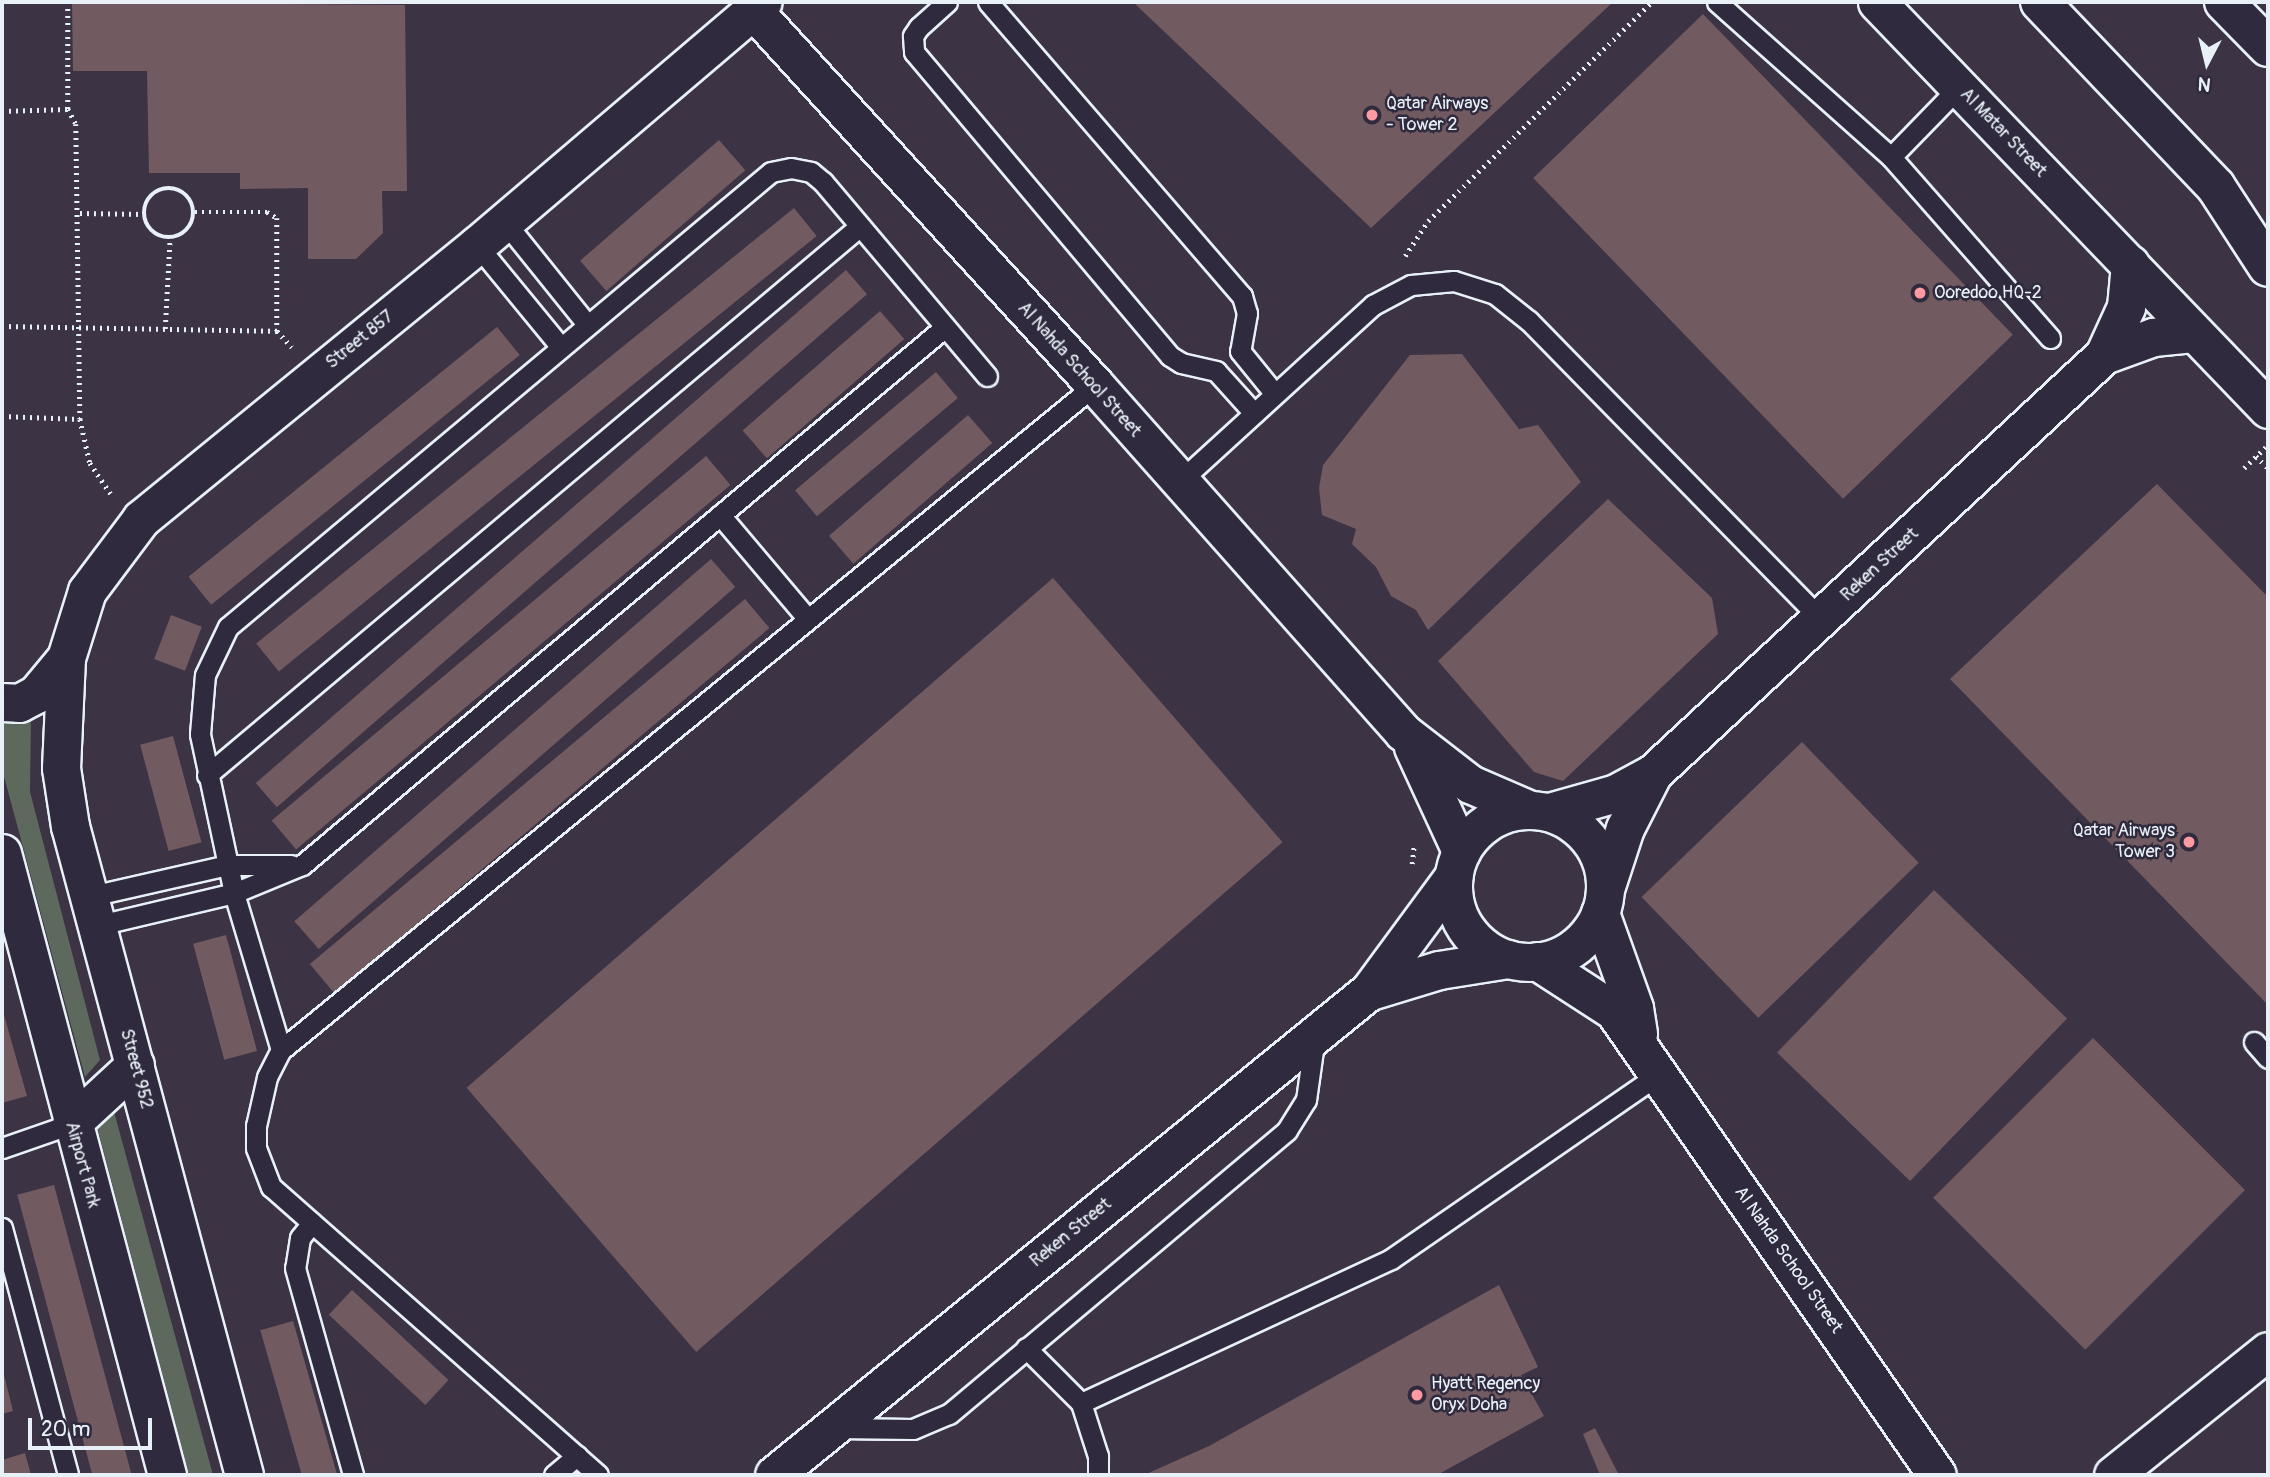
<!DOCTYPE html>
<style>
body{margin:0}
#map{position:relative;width:2270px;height:1477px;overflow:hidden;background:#3c3444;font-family:Pangolin,sans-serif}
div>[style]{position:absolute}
.green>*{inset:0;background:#5e695e}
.building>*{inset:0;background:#725a61;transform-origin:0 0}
.path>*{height:4.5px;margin-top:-2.25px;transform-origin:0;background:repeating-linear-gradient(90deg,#e8f1f8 0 2px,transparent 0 7px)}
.path>.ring{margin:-2.25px;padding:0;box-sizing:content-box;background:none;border:4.5px solid #e8f1f8;border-radius:50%}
.roads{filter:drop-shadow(2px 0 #e8f1f8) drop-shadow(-2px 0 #e8f1f8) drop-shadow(0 2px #e8f1f8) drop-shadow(0 -2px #e8f1f8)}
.lane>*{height:19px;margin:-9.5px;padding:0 9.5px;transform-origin:9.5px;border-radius:9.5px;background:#2f2a3d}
.street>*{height:37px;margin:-18.5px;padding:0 18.5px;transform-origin:18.5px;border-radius:18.5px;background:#2f2a3d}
.street>.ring{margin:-18.5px;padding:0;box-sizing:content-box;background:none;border:37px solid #2f2a3d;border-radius:50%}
.highway>*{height:38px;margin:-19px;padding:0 19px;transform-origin:19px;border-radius:19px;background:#2f2a3d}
.dots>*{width:19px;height:19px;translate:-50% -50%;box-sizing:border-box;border:4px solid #2f2a3d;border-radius:50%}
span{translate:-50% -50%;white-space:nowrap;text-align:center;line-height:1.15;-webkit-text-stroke:5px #2f2a3d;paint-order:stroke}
.poi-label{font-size:18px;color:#e8f1f8}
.left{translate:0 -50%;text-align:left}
.right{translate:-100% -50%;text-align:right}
.street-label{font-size:18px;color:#e8f1f8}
.frame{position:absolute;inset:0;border:4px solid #e8f1f8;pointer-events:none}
.north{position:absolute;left:2172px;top:28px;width:70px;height:70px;-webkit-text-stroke:5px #2f2a3d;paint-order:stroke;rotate:187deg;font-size:19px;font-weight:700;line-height:28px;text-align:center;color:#e8f1f8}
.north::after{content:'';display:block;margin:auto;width:24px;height:32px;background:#e8f1f8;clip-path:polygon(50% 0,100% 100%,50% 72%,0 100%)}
.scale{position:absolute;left:28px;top:1418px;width:124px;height:32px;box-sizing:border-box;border:4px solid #e8f1f8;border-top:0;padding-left:9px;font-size:21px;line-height:24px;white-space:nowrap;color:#e8f1f8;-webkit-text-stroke:5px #2f2a3d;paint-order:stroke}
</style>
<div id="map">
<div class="green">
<i style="clip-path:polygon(2px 715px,31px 715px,30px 792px,100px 1060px,85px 1077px,2px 769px)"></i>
<i style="clip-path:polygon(110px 1097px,213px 1475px,189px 1475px,94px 1115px)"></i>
</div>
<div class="building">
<i style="clip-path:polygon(72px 2px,405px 5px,407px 191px,382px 191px,383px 233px,356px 259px,308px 259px,308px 188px,240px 189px,240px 173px,149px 173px,147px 71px,73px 71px)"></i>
<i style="clip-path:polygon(1133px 2px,1613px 2px,1371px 228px)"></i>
<i style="left:1703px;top:14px;width:446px;height:236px;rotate:46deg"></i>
<i style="left:719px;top:140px;width:40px;height:184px;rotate:49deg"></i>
<i style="left:794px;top:208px;width:36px;height:692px;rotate:51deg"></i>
<i style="left:846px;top:270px;width:32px;height:782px;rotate:49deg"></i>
<i style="left:880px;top:311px;width:37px;height:182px;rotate:49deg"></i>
<i style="left:497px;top:327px;width:36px;height:397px;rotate:51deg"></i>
<i style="clip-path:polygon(1462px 354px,1519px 429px,1538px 425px,1581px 482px,1428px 630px,1416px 610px,1391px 596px,1376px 567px,1352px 544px,1356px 529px,1322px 515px,1319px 488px,1323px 465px,1410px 355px)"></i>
<i style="left:936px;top:372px;width:34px;height:184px;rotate:50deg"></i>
<i style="left:968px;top:415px;width:37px;height:184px;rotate:49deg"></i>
<i style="left:706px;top:456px;width:38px;height:567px;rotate:50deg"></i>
<i style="clip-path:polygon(2157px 484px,2268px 597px,2268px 1005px,1950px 679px)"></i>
<i style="clip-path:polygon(1608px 499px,1712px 598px,1718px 634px,1563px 781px,1534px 772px,1438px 661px)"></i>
<i style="left:711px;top:559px;width:37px;height:552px;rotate:49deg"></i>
<i style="left:1053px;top:578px;width:350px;height:777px;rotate:49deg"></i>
<i style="left:745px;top:599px;width:38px;height:568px;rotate:50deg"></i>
<i style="left:171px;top:615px;width:33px;height:47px;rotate:21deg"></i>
<i style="left:173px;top:736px;width:110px;height:34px;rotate:75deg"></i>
<i style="left:1802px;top:742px;width:168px;height:223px;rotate:46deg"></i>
<i style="left:1934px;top:890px;width:185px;height:226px;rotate:44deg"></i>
<i style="left:226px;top:935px;width:120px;height:34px;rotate:75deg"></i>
<i style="clip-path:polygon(2px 1008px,27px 1096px,2px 1103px)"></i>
<i style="left:2093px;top:1038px;width:215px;height:226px;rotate:45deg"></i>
<i style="left:54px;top:1185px;width:301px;height:38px;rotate:75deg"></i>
<i style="clip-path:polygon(1499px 1285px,1538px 1367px,1521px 1375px,1544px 1416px,1437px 1475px,1144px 1475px,1209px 1446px)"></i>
<i style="left:352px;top:1290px;width:132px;height:34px;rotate:43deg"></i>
<i style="left:293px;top:1321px;width:160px;height:34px;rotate:74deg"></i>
<i style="clip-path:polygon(3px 1371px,13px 1411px,2px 1414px,2px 1372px)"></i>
<i style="clip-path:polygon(1595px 1428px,1619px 1475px,1600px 1475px,1583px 1434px)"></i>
<i style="clip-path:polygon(25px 1453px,31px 1475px,2px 1475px,2px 1460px)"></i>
</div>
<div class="path">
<i style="left:68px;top:2px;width:107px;rotate:90deg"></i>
<i style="left:2px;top:111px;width:66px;rotate:-1.7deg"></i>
<i style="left:68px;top:109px;width:17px;rotate:62deg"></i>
<i style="left:76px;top:124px;width:295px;rotate:89.2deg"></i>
<i style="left:80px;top:419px;width:45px;rotate:77.2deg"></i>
<i style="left:90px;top:463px;width:37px;rotate:56deg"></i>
<i class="ring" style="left:144px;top:188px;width:45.5px;height:45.5px"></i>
<i style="left:195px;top:212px;width:72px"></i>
<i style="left:267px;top:212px;width:12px;rotate:31deg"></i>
<i style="left:277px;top:218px;width:113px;rotate:90deg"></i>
<i style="left:80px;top:213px;width:64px;rotate:0.9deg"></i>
<i style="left:1405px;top:256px;width:42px;rotate:-56.7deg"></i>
<i style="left:1428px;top:221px;width:313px;rotate:-44.4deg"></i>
<i style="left:2px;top:326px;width:275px;rotate:1deg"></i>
<i style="left:277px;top:331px;width:22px;rotate:47deg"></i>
<i style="left:165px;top:329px;width:91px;rotate:-86.9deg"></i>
<i style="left:2px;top:416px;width:78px;rotate:2.2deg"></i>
<i style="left:2256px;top:456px;width:17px;rotate:45deg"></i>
<i style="left:2244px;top:468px;width:30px;rotate:-44deg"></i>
<i style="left:1412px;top:864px;width:19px;rotate:-84deg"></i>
</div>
<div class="roads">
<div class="lane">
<i style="left:947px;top:2px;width:38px;rotate:138deg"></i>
<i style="left:919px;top:27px;width:11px;rotate:124deg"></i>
<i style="left:913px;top:36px;width:16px;rotate:86deg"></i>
<i style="left:914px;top:52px;width:397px;rotate:49.9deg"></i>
<i style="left:1170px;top:356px;width:13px;rotate:32deg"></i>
<i style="left:1181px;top:363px;width:36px;rotate:13deg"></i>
<i style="left:1216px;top:371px;width:57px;rotate:47.9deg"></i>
<i style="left:988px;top:2px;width:389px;rotate:49.2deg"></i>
<i style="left:1242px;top:296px;width:18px;rotate:74deg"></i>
<i style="left:1247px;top:313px;width:39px;rotate:100deg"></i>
<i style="left:1240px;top:351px;width:55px;rotate:50.9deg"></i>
<i style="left:1717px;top:2px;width:233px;rotate:41.7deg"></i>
<i style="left:1891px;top:157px;width:98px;rotate:-45.8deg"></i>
<i style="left:1891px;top:157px;width:241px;rotate:48.7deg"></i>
<i style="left:504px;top:221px;width:131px;rotate:51.2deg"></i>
<i style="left:477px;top:245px;width:131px;rotate:50.6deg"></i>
<i style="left:1178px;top:483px;width:264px;rotate:-42.4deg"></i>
<i style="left:1373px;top:305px;width:43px;rotate:-27.8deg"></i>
<i style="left:1411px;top:285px;width:43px;rotate:-5.3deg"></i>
<i style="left:1454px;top:281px;width:43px;rotate:17.6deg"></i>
<i style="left:1495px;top:294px;width:43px;rotate:38.5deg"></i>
<i style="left:1529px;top:321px;width:419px;rotate:45.6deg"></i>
<i style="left:720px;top:515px;width:135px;rotate:49.8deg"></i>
<i style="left:207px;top:775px;width:853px;rotate:-40.05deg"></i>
<i style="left:91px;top:896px;width:140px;rotate:-12.8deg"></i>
<i style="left:228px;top:865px;width:63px"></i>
<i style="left:99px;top:925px;width:139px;rotate:-13.3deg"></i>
<i style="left:234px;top:893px;width:74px;rotate:-22.4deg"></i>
<i style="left:302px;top:865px;width:838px;rotate:-39.92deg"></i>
<i style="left:2254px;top:1042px;width:21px;rotate:49deg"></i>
<i style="left:281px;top:1050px;width:164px;rotate:-106.7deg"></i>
<i style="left:234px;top:893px;width:163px;rotate:-102.1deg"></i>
<i style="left:200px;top:734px;width:59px;rotate:-85.2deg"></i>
<i style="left:205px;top:675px;width:53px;rotate:-64.4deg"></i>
<i style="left:228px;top:627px;width:708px;rotate:-39.96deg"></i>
<i style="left:771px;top:172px;width:20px;rotate:-11deg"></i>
<i style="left:791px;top:168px;width:20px;rotate:11deg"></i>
<i style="left:811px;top:172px;width:16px;rotate:40deg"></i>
<i style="left:823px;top:182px;width:254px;rotate:49.8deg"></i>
<i style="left:2px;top:1148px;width:73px;rotate:-19.2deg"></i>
<i style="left:312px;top:1223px;width:19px;rotate:129deg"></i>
<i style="left:300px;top:1238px;width:30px;rotate:99deg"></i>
<i style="left:295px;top:1268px;width:215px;rotate:74.3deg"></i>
<i style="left:2px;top:1228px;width:256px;rotate:75deg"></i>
<i style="left:1026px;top:1348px;width:78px;rotate:45deg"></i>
<i style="left:1081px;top:1403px;width:342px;rotate:-24.9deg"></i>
<i style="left:1391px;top:1259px;width:326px;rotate:-34.6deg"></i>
<i style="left:1081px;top:1403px;width:56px;rotate:72.2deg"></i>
<i style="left:1098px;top:1456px;width:19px;rotate:90deg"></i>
<i style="left:835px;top:1428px;width:78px;rotate:0.7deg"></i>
<i style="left:913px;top:1429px;width:39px;rotate:-23deg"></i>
<i style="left:949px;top:1414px;width:441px;rotate:-40deg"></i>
<i style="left:1287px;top:1130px;width:36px;rotate:-58deg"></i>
<i style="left:1306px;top:1100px;width:65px;rotate:-82deg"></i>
<i style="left:554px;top:1475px;width:30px;rotate:-40deg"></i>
<i style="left:598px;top:1475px;width:436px;rotate:-138.6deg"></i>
<i style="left:271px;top:1187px;width:42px;rotate:-111deg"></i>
<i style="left:256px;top:1148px;width:22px;rotate:-90deg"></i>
<i style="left:256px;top:1126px;width:50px;rotate:-77.3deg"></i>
<i style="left:267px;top:1077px;width:30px;rotate:-63deg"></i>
<i style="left:281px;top:1050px;width:1051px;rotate:-39.25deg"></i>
</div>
<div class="street">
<i style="left:1877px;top:2px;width:564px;rotate:46.15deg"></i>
<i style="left:753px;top:10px;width:508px;rotate:47.64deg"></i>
<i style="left:1095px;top:385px;width:464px;rotate:48.4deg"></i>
<i style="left:1403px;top:732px;width:85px;rotate:37.8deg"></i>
<i style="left:1470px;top:784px;width:63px;rotate:23.3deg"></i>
<i style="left:2104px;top:355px;width:52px;rotate:-20.2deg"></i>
<i style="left:2153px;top:337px;width:40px;rotate:-5.7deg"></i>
<i style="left:66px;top:658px;width:110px;rotate:92.6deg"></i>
<i style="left:61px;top:768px;width:59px;rotate:81.2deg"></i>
<i style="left:70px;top:826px;width:672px;rotate:74.99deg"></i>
<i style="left:2px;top:702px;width:17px;rotate:3deg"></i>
<i style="left:19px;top:703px;width:19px;rotate:-28deg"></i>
<i style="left:36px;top:694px;width:47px;rotate:-50.2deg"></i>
<i style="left:66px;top:658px;width:70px;rotate:-72.6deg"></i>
<i style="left:87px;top:591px;width:90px;rotate:-53.1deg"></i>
<i style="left:141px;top:519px;width:434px;rotate:-39.2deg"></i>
<i style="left:477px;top:245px;width:375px;rotate:-40.4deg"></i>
<i style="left:1413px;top:747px;width:115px;rotate:65.2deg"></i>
<i class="ring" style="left:1453px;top:810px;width:115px;height:115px"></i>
<i style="left:1549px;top:812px;width:70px;rotate:-15.8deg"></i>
<i style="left:1616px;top:793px;width:42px;rotate:-28.4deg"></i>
<i style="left:1653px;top:773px;width:615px;rotate:-42.83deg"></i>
<i style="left:2104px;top:355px;width:53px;rotate:-65.4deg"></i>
<i style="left:2126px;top:307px;width:43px;rotate:-84.7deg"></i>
<i style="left:2px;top:853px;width:644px;rotate:75.14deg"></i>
<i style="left:1606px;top:886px;width:61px;rotate:-71.9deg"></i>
<i style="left:1625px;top:828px;width:62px;rotate:-63deg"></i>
<i style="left:1600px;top:913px;width:101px;rotate:70.3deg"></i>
<i style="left:1634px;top:1008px;width:26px;rotate:81deg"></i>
<i style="left:1537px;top:961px;width:92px;rotate:33deg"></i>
<i style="left:1614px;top:1011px;width:565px;rotate:55.16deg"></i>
<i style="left:1370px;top:991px;width:72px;rotate:-16.9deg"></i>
<i style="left:1439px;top:970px;width:70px;rotate:-9.1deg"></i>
<i style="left:71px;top:1124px;width:87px;rotate:-42.7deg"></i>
<i style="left:774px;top:1475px;width:767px;rotate:-39.13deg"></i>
<i style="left:1369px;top:991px;width:142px;rotate:-53.6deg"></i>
<i style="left:2113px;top:1475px;width:198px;rotate:-38.7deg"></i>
</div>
<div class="highway">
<i style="left:2040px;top:2px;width:255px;rotate:46.4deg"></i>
<i style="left:2216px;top:187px;width:95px;rotate:57deg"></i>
<i style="left:2224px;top:2px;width:63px;rotate:45.6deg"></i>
</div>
</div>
<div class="dots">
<i style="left:1372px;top:115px;background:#ff9aa2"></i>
<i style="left:1920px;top:293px;background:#ff9aa2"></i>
<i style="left:2189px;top:842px;background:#ff9aa2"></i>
<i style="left:1417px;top:1395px;background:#ff9aa2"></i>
</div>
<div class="poi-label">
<span class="left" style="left:1386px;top:115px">Qatar Airways<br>- Tower 2</span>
<span class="left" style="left:1934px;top:293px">Ooredoo HQ-2</span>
<span class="right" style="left:2175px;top:842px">Qatar Airways<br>Tower 3</span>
<span class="left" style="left:1431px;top:1395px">Hyatt Regency<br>Oryx Doha</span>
</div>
<div class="street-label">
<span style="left:2003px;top:133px;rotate:46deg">Al Matar Street</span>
<span style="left:360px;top:340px;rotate:-39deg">Street 857</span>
<span style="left:1079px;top:370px;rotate:48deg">Al Nahda School Street</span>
<span style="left:1880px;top:565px;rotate:-43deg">Reken Street</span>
<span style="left:136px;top:1069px;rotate:75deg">Street 952</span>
<span style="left:82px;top:1165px;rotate:75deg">Airport Park</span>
<span style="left:1071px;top:1233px;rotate:-39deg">Reken Street</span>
<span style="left:1788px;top:1260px;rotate:55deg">Al Nahda School Street</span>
</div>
<div class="frame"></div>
<div class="north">N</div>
<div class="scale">20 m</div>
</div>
